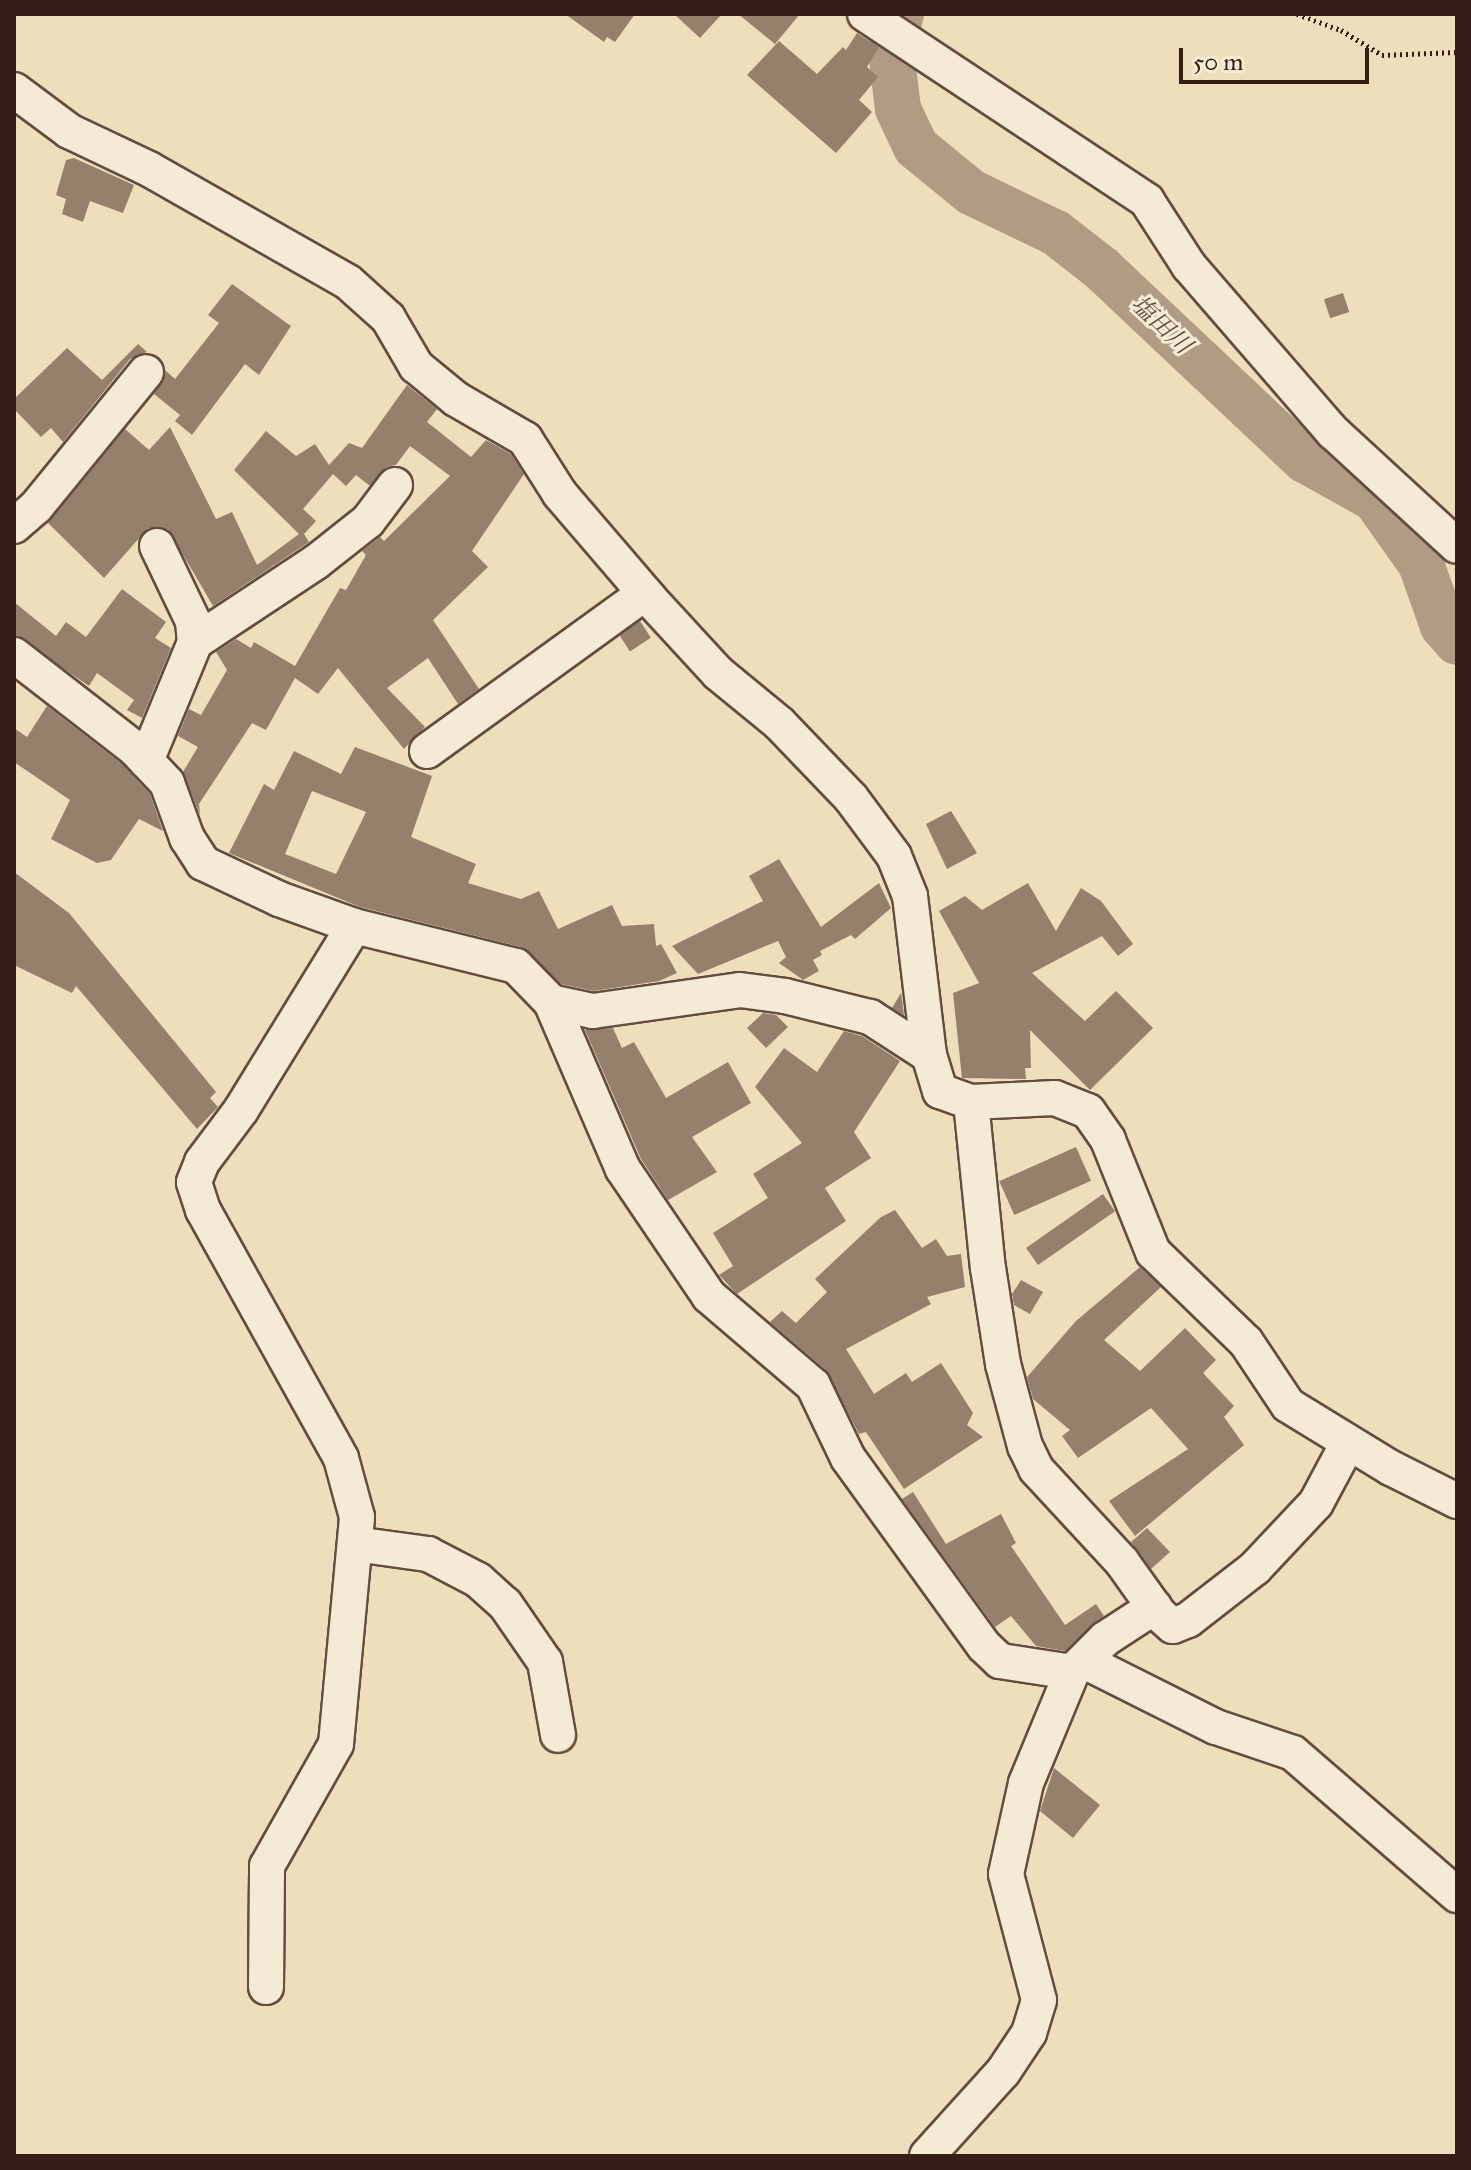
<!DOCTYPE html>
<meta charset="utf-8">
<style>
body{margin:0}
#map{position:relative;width:1471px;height:2170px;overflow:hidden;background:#efdebb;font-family:"IM FELL Great Primer","Noto Serif JP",serif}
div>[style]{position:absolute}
.river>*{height:46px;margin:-23px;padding:0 23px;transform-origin:23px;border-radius:23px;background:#af9c82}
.building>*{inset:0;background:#95816b;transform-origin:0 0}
.path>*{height:5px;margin-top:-2.5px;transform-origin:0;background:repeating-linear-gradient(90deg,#331d14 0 2px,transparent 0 6px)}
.roads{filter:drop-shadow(2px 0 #624d3e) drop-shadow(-2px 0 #624d3e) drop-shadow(0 2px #624d3e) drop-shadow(0 -2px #624d3e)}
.minor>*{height:34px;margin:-17px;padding:0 17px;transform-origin:17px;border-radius:17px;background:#f5ead3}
span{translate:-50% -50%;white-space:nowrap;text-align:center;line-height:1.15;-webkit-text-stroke:6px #f5ead3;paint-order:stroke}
.water-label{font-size:24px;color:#5e493a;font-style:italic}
.frame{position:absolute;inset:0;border:16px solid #331d14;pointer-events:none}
.scale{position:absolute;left:1179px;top:48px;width:190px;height:36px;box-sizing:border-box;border:4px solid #331d14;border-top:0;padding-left:10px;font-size:24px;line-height:28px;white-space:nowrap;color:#331d14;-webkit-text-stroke:6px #f5ead3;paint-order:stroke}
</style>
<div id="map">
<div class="river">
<i style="left:901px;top:14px;width:38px;rotate:105deg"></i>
<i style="left:891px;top:51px;width:58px;rotate:83.1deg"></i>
<i style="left:898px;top:109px;width:42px;rotate:64.7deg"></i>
<i style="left:916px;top:147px;width:71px;rotate:39.3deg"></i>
<i style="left:971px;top:192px;width:94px;rotate:25.8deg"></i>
<i style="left:1056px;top:233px;width:58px;rotate:38deg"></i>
<i style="left:1102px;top:269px;width:279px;rotate:43.3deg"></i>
<i style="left:1305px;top:460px;width:80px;rotate:29.1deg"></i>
<i style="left:1375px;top:499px;width:80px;rotate:54.7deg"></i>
<i style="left:1421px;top:564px;width:66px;rotate:70.5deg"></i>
<i style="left:1443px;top:626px;width:21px;rotate:49deg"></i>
</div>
<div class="building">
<i style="clip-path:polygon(565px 14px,635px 14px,615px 42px,607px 37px,604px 42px)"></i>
<i style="clip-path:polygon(674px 14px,722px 14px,700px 38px)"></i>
<i style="clip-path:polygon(738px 14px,800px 14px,775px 44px)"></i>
<i style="clip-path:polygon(857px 33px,879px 47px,867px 67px,878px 77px,859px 100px,872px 112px,836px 153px,747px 75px,779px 41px,817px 74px,843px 47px,846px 50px)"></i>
<i style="clip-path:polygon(74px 158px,134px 185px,123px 213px,90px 201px,83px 222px,62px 214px,66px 199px,56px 195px,66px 160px)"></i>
<i style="clip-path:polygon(232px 284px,291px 326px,259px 375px,245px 364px,192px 435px,175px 421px,180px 415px,154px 394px,165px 370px,175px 379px,219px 323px,208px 315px)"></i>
<i style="left:1343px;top:293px;width:20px;height:20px;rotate:72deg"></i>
<i style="clip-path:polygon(138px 344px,147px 352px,130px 359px,63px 442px,51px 428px,41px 437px,14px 409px,14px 399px,67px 348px,102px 380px)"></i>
<i style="clip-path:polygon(407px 385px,437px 409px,427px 422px,471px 457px,486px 440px,511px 454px,524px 474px,472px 551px,488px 567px,433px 620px,479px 689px,458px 704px,428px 658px,387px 688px,425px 727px,404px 749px,338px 668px,318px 694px,295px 678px,266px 730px,252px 723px,199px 804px,200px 815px,183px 772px,198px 747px,178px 736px,189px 709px,201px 715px,227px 670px,216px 652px,236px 639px,251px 648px,254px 642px,295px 666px,340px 588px,346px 590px,366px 555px,362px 551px,380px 537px,384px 541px,450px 476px,410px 446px,396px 465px,386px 467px,370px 486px,356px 475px,346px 486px,333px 474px,303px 509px,316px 521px,304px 534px,309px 542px,213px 606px,168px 529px,148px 528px,104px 578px,48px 523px,125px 429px,149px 450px,170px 427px,216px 519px,232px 512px,257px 565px,299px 534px,234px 470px,266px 431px,296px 456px,315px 444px,329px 465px,349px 443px,362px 448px)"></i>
<i style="clip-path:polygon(122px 589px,166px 622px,155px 638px,171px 648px,142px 718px,127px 710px,134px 700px,97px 673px,89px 686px,14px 635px,14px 602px,56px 636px,66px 622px,86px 637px)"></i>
<i style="left:640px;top:621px;width:20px;height:25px;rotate:57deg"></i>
<i style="clip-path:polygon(47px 706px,122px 764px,150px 794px,163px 831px,139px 819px,111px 860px,97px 863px,51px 839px,70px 800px,14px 762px,14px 728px,27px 737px)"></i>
<i style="clip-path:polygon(evenodd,355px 747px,432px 776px,411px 837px,476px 864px,468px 883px,521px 899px,539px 891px,558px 929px,612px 905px,622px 926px,654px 924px,656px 946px,661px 944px,677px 973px,659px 981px,594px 991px,561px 984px,521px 947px,360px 907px,229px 853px,264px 784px,274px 790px,294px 751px,341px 774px,355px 747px,312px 791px,366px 812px,336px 874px,285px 854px,312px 791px)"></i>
<i style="clip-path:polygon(951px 811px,977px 853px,947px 869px,926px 824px)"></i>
<i style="clip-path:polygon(779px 859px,821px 927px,879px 883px,891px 908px,855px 939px,851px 935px,820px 951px,822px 955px,813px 960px,819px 971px,803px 980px,779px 963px,786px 957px,778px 941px,698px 974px,672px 946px,763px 901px,749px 876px)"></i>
<i style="clip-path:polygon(14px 872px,69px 913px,216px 1092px,210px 1098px,218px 1107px,197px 1129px,76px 986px,72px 993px,14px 965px)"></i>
<i style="clip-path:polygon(1028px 883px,1056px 931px,1081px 888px,1101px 901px,1133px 944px,1118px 956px,1102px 936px,1032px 973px,1085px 1021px,1116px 991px,1153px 1028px,1090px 1090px,1030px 1030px,1031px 1068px,1025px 1068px,1026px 1079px,962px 1078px,953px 993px,979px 983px,939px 911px,965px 896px,982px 910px)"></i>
<i style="clip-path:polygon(901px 993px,904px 1015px,892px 1008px)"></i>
<i style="clip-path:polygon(763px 1013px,776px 1015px,788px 1027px,766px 1048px,747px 1028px)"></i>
<i style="clip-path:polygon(613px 1028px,622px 1048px,634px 1042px,666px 1098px,728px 1062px,751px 1103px,692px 1137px,717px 1172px,668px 1200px,641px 1159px,585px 1030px)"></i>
<i style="clip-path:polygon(844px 1031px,862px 1036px,900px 1061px,854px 1132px,871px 1158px,825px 1188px,846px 1221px,737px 1294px,719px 1275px,733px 1266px,713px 1233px,768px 1198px,753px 1174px,802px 1143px,755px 1087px,784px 1048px,817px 1072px)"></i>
<i style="left:1076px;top:1147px;width:37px;height:84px;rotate:66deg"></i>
<i style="left:1103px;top:1194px;width:21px;height:94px;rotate:55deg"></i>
<i style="clip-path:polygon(895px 1210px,922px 1248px,936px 1239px,947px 1256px,961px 1254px,965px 1287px,927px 1297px,931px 1304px,846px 1349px,874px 1394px,906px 1373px,912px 1382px,941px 1363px,973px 1413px,967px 1425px,983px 1437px,904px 1489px,866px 1432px,859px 1434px,826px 1370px,770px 1322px,782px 1311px,796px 1323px,827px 1292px,815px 1279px,881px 1217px)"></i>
<i style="clip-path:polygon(1140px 1267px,1161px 1287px,1104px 1340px,1140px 1371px,1185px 1328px,1216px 1360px,1203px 1373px,1234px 1406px,1224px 1417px,1244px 1445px,1135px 1536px,1109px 1501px,1188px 1449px,1151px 1408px,1078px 1458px,1062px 1436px,1070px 1430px,1033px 1399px,1027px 1377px,1076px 1321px)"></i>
<i style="clip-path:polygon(1021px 1280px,1043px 1292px,1030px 1314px,1014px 1305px,1012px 1294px)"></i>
<i style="clip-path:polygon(913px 1492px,946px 1544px,1001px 1514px,1016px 1543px,1011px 1546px,1065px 1625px,1096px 1604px,1104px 1616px,1065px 1651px,1036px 1646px,1011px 1616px,995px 1627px,902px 1499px)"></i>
<i style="clip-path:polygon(1147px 1528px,1170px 1552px,1151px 1569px,1131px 1542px)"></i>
<i style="clip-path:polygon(1054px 1768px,1100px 1805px,1073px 1838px,1040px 1811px)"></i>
</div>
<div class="path">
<i style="left:1297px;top:14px;width:47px;rotate:20deg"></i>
<i style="left:1341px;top:30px;width:48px;rotate:31.4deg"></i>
<i style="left:1382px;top:55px;width:75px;rotate:-2.3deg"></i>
</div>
<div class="roads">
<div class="minor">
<i style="left:865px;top:14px;width:338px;rotate:33.5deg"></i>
<i style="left:1147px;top:201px;width:77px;rotate:57.1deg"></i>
<i style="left:1189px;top:266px;width:220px;rotate:49.1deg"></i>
<i style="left:1333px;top:432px;width:168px;rotate:42.6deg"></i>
<i style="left:14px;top:90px;width:69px;rotate:36.7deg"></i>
<i style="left:69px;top:131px;width:89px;rotate:25.4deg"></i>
<i style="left:149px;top:169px;width:229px;rotate:29.6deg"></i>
<i style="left:348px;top:282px;width:54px;rotate:42deg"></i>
<i style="left:388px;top:318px;width:56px;rotate:59.7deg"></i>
<i style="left:416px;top:366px;width:52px;rotate:39.5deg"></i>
<i style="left:456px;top:399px;width:80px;rotate:30.1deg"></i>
<i style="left:525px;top:439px;width:65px;rotate:57.5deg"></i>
<i style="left:560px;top:494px;width:137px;rotate:49.4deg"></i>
<i style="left:649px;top:598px;width:102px;rotate:47.4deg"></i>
<i style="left:718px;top:673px;width:79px;rotate:39.3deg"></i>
<i style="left:779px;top:723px;width:104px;rotate:46.2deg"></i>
<i style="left:851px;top:798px;width:72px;rotate:53.4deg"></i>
<i style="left:894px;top:856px;width:43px;rotate:68.2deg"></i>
<i style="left:910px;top:896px;width:160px;rotate:83.2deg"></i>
<i style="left:929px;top:1055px;width:38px;rotate:73deg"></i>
<i style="left:940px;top:1091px;width:33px;rotate:20deg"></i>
<i style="left:971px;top:1102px;width:84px;rotate:-2.7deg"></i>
<i style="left:1055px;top:1098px;width:35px;rotate:22deg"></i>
<i style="left:1088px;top:1111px;width:35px;rotate:55deg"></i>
<i style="left:1108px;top:1140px;width:121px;rotate:68.1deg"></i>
<i style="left:1153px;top:1252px;width:129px;rotate:44.1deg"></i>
<i style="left:1246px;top:1342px;width:76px;rotate:56.3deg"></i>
<i style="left:1288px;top:1405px;width:121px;rotate:31.5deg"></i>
<i style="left:1391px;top:1468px;width:74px;rotate:26.6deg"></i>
<i style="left:14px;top:526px;width:29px;rotate:-41deg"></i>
<i style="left:36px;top:507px;width:174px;rotate:-50.8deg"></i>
<i style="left:157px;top:546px;width:83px;rotate:64.4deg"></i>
<i style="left:193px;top:621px;width:21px;rotate:85deg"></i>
<i style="left:14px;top:655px;width:153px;rotate:37.8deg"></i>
<i style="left:135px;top:749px;width:47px;rotate:46.7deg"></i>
<i style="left:167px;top:783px;width:59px;rotate:70deg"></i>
<i style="left:187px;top:838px;width:30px;rotate:57deg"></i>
<i style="left:203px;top:863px;width:84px;rotate:25.3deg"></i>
<i style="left:279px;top:899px;width:80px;rotate:19.8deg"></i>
<i style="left:354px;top:926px;width:167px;rotate:13.9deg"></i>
<i style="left:516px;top:966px;width:50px;rotate:45.8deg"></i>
<i style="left:551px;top:1002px;width:182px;rotate:66.7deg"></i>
<i style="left:623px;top:1169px;width:153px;rotate:55.9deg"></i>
<i style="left:709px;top:1296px;width:137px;rotate:40.6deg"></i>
<i style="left:813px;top:1385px;width:81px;rotate:64.4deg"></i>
<i style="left:848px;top:1458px;width:232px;rotate:54.1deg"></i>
<i style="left:984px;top:1646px;width:22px;rotate:43deg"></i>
<i style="left:1000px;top:1661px;width:73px;rotate:8.7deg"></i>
<i style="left:427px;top:751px;width:269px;rotate:-35.9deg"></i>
<i style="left:146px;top:761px;width:129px;rotate:-67.6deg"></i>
<i style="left:195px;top:642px;width:145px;rotate:-33.5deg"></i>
<i style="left:316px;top:562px;width:66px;rotate:-38.3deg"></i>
<i style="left:368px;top:521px;width:45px;rotate:-53.1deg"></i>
<i style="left:551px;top:1002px;width:43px;rotate:12.1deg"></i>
<i style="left:593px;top:1011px;width:148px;rotate:-8.1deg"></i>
<i style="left:740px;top:990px;width:45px;rotate:7.6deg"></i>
<i style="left:785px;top:996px;width:88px;rotate:13.9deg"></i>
<i style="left:870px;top:1017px;width:70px;rotate:32.8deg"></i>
<i style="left:971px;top:1102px;width:167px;rotate:84.2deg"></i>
<i style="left:988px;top:1268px;width:97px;rotate:81.1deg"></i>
<i style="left:1003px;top:1364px;width:85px;rotate:75deg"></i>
<i style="left:1025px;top:1446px;width:25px;rotate:64deg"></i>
<i style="left:1036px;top:1469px;width:127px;rotate:47.2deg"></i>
<i style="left:1122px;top:1562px;width:64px;rotate:54.6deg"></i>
<i style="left:1159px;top:1614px;width:18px;rotate:41deg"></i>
<i style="left:1173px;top:1626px;width:16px;rotate:-22deg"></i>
<i style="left:1188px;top:1620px;width:85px;rotate:-37.8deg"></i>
<i style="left:1255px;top:1568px;width:89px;rotate:-46.8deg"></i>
<i style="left:1316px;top:1503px;width:68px;rotate:-61.9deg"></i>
<i style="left:355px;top:1544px;width:74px;rotate:7.8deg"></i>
<i style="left:428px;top:1554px;width:56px;rotate:27.5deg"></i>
<i style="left:478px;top:1580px;width:36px;rotate:42deg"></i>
<i style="left:505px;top:1604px;width:70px;rotate:55.4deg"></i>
<i style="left:545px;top:1662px;width:74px;rotate:79.9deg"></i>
<i style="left:1086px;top:1662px;width:145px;rotate:26.6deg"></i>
<i style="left:1216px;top:1727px;width:81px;rotate:18.7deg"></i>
<i style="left:1293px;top:1753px;width:217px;rotate:40.9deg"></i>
<i style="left:266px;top:1987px;width:121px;rotate:-89.5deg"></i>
<i style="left:267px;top:1866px;width:140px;rotate:-60.5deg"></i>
<i style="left:336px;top:1744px;width:228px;rotate:-84.7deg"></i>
<i style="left:357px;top:1517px;width:61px;rotate:-105.2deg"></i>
<i style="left:341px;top:1458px;width:284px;rotate:-119.1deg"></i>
<i style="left:203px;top:1210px;width:29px;rotate:-108deg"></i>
<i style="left:194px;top:1182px;width:22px;rotate:-68deg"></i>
<i style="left:202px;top:1162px;width:65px;rotate:-53.1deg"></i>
<i style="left:241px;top:1110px;width:216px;rotate:-58.4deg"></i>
<i style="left:927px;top:2156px;width:113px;rotate:-47.9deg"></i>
<i style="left:1003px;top:2072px;width:47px;rotate:-56.3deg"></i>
<i style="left:1029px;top:2033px;width:34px;rotate:-73deg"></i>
<i style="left:1039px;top:2000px;width:130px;rotate:-104.7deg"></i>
<i style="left:1006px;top:1874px;width:93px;rotate:-77.6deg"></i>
<i style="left:1026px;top:1783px;width:120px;rotate:-67.5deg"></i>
<i style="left:1072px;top:1672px;width:47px;rotate:-45deg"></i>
<i style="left:1105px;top:1639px;width:59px;rotate:-33.1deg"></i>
</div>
</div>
<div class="water-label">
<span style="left:1161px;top:325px;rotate:43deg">塩田川</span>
</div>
<div class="frame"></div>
<div class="scale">50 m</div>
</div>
